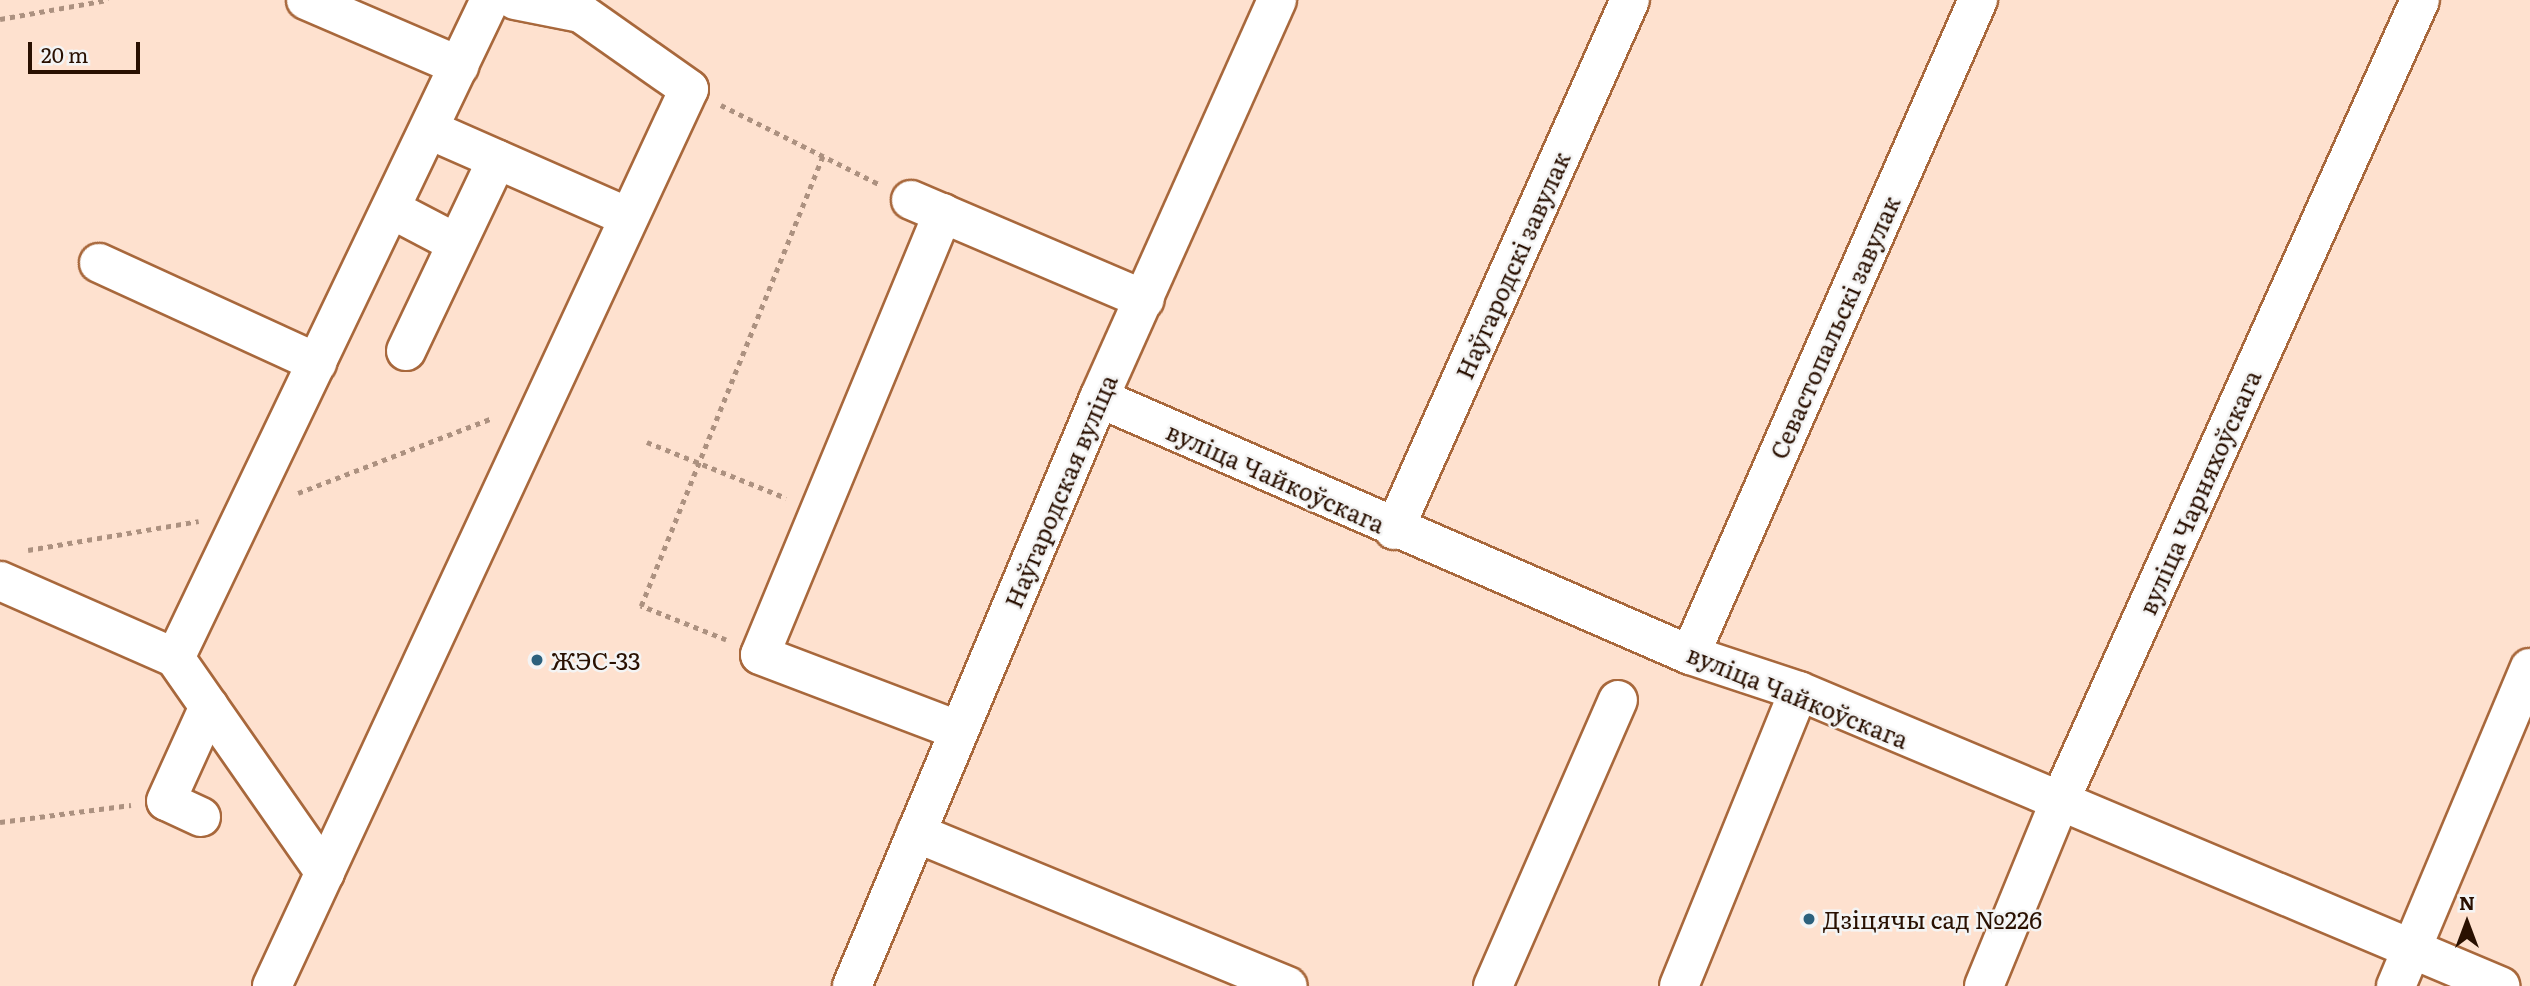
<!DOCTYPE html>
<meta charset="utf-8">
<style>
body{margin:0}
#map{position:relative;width:2530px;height:986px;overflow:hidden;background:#fee1cf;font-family:Literata,serif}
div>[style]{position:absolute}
.path>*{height:4.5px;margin-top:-2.25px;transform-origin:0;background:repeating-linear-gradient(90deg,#ac9180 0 5px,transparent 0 10px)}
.roads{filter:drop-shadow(2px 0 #a8683c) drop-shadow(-2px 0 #a8683c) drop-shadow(0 2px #a8683c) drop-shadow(0 -2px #a8683c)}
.minor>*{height:38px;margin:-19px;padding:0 19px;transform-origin:19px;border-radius:19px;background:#fff}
.dots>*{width:19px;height:19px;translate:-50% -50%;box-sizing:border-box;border:4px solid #f4f4f4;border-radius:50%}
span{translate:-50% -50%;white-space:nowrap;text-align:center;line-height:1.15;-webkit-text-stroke:5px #f4f4f4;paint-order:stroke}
.street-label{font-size:24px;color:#291001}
.poi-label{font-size:24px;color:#291001}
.left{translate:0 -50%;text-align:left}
.north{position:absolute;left:2432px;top:888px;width:70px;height:70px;-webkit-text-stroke:5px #f4f4f4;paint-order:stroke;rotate:0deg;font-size:19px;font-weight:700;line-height:28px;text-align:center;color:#291001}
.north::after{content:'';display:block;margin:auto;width:24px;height:32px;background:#291001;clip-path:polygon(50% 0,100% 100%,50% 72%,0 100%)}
.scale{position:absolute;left:28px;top:42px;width:112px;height:32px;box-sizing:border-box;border:4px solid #291001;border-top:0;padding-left:9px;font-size:21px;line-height:24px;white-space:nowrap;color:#291001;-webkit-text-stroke:5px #f4f4f4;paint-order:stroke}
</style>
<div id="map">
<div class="path">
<i style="left:0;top:19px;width:110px;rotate:-10deg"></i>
<i style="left:721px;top:105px;width:177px;rotate:26.6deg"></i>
<i style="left:647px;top:442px;width:150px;rotate:21.9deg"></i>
<i style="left:298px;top:493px;width:208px;rotate:-21.1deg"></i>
<i style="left:28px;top:550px;width:173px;rotate:-9.6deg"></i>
<i style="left:726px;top:640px;width:92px;rotate:-158.2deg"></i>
<i style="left:641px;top:606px;width:485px;rotate:-68deg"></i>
<i style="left:0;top:822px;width:132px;rotate:-7.4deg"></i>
</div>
<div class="roads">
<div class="minor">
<i style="left:306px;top:0;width:167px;rotate:23.3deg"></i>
<i style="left:430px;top:130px;width:216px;rotate:23.7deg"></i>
<i style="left:911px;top:200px;width:254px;rotate:23.1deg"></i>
<i style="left:391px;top:209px;width:73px;rotate:27.6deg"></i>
<i style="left:943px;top:213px;width:478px;rotate:112.5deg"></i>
<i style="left:760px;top:655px;width:211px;rotate:20.8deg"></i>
<i style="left:99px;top:263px;width:240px;rotate:24.6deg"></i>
<i style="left:406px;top:351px;width:212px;rotate:-64.6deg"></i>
<i style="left:1099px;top:398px;width:644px;rotate:23.5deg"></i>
<i style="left:1690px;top:655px;width:115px;rotate:18.3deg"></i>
<i style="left:1799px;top:691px;width:761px;rotate:22.82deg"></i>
<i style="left:1394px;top:530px;width:580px;rotate:-66deg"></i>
<i style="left:0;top:581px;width:191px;rotate:23.7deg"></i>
<i style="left:1690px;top:655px;width:716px;rotate:-66.27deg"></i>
<i style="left:201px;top:817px;width:38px;rotate:-155deg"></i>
<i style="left:166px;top:801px;width:104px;rotate:-65.6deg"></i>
<i style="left:916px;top:833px;width:402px;rotate:22.4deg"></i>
<i style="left:325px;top:873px;width:262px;rotate:-124.9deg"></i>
<i style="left:175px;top:658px;width:730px;rotate:-64.42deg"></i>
<i style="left:272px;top:986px;width:989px;rotate:-65.07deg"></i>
<i style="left:689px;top:89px;width:132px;rotate:-144.9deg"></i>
<i style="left:581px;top:13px;width:67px;rotate:-168.9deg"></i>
<i style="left:852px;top:986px;width:638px;rotate:-67.21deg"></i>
<i style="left:1099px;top:398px;width:436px;rotate:-65.9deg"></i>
<i style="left:1493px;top:986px;width:312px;rotate:-66.4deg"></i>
<i style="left:1679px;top:986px;width:318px;rotate:-67.9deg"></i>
<i style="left:1984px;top:986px;width:198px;rotate:-67.7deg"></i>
<i style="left:2059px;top:803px;width:880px;rotate:-65.79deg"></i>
<i style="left:2396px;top:986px;width:345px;rotate:-67.2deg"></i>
</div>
</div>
<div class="dots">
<i style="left:537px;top:660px;background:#2c617d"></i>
<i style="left:1809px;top:919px;background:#2c617d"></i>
</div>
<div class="street-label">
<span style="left:1512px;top:265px;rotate:-66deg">Наўгародскі завулак</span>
<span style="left:1834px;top:327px;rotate:-66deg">Севастопальскі завулак</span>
<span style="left:1276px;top:477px;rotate:24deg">вуліца Чайкоўскага</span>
<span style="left:1060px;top:491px;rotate:-67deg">Наўгародская вуліца</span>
<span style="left:2199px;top:492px;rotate:-66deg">вуліца Чарняхоўскага</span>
<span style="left:1798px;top:696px;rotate:22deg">вуліца Чайкоўскага</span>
</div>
<div class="poi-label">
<span class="left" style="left:551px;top:660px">ЖЭС-33</span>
<span class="left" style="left:1823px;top:919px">Дзіцячы сад №226</span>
</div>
<div class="north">N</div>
<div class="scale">20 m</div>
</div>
